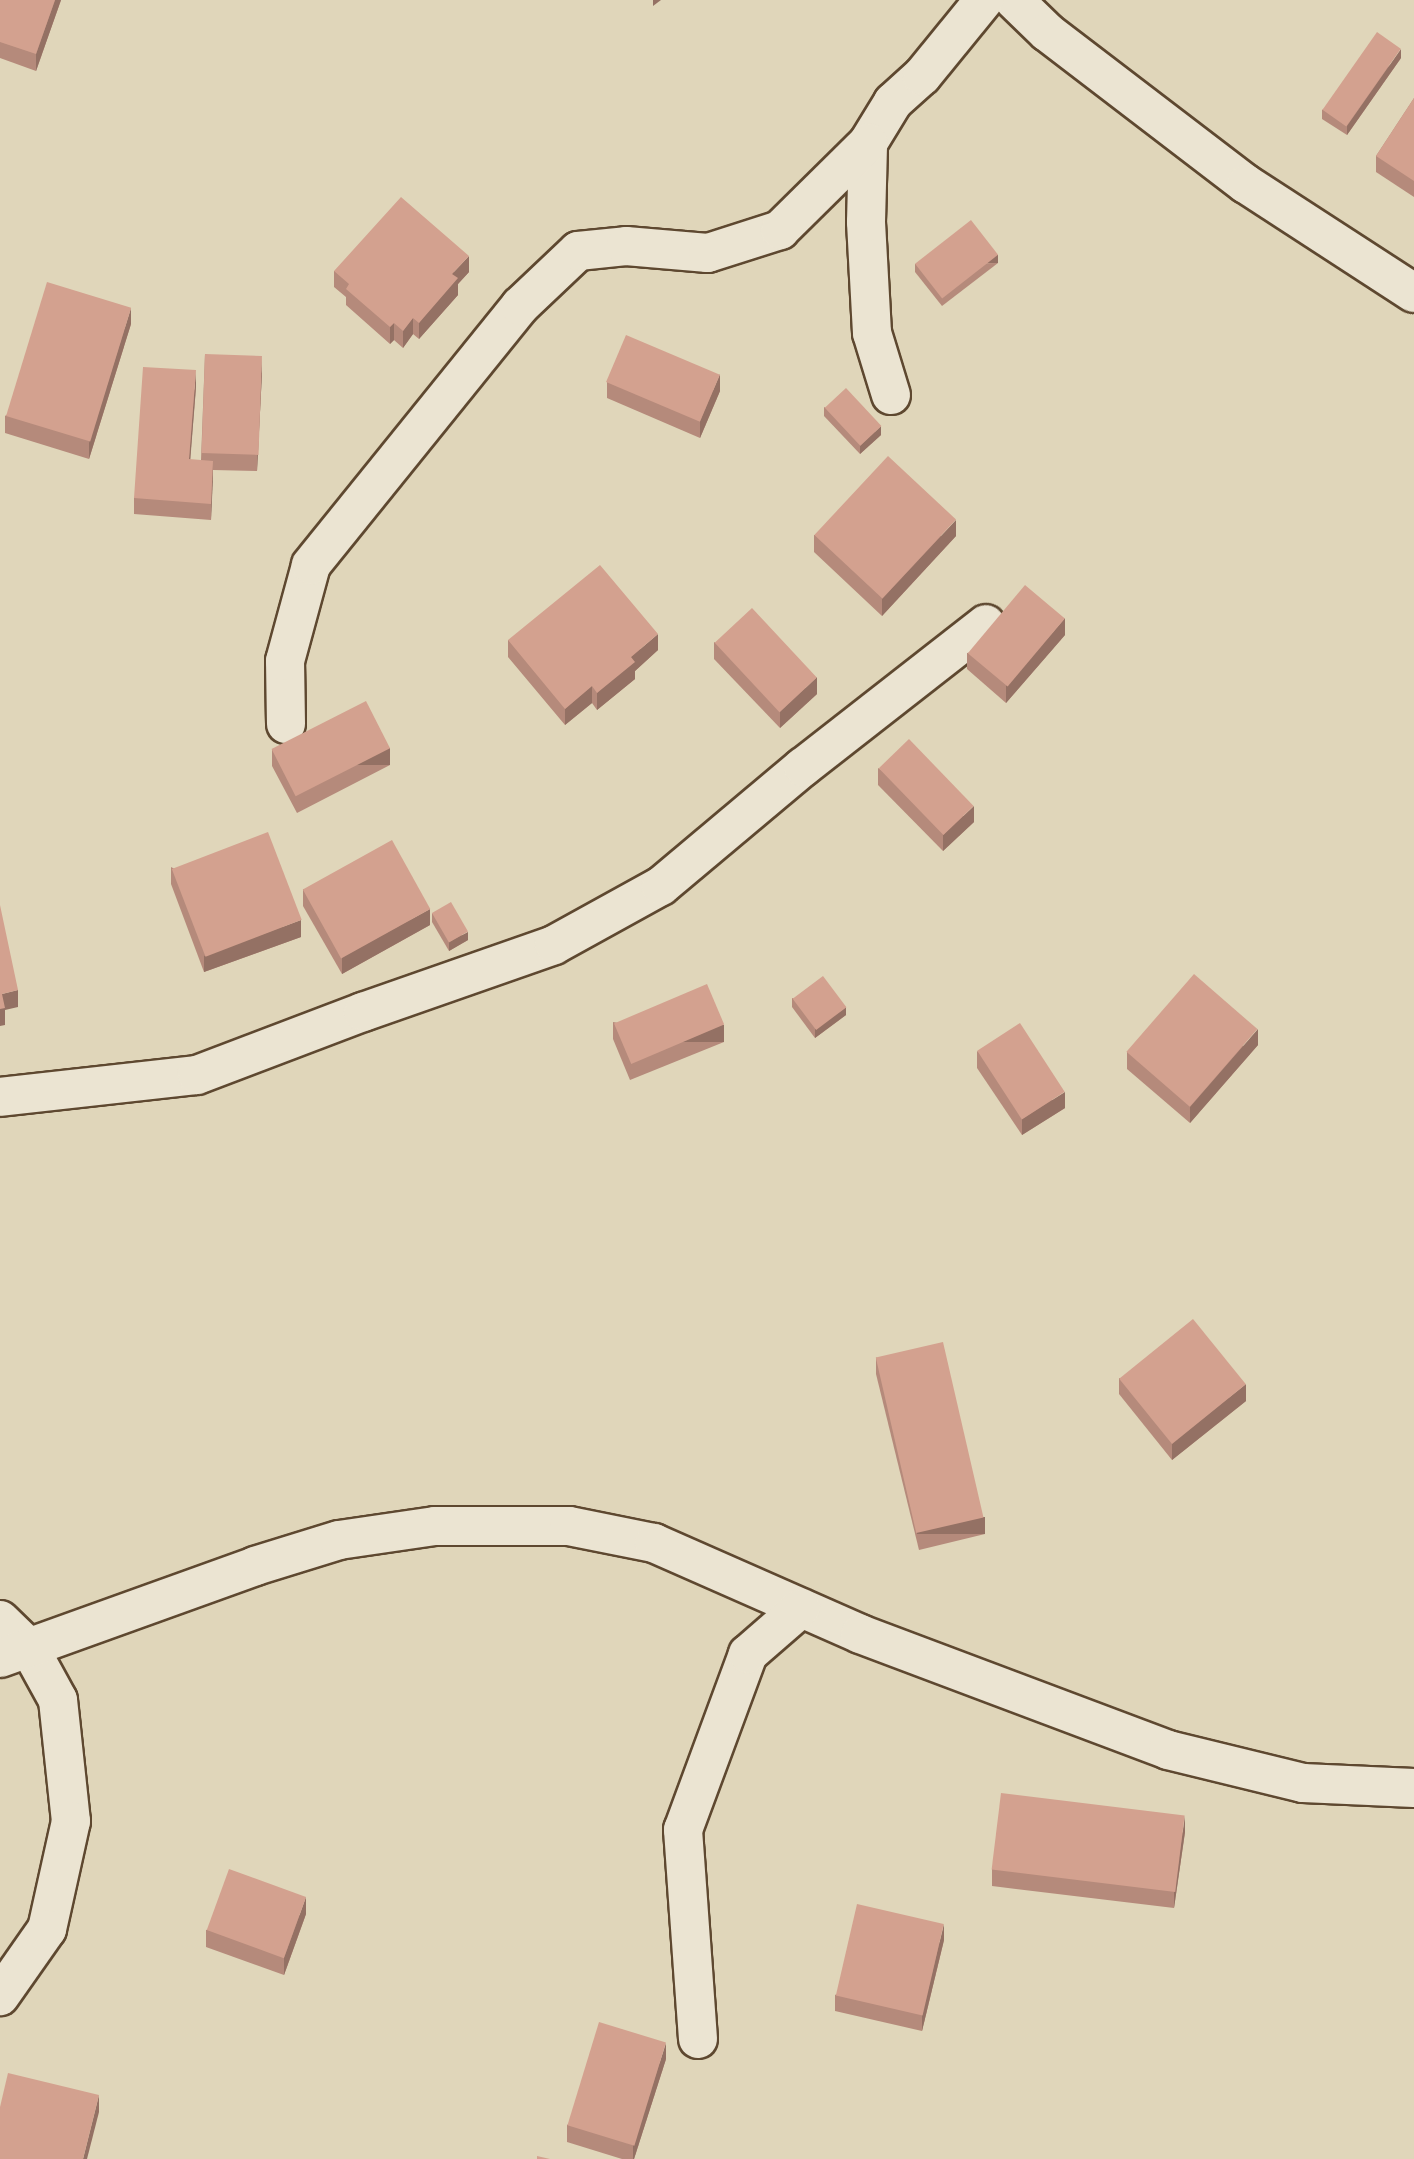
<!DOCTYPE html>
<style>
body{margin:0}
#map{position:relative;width:1414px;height:2159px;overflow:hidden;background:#e0d6ba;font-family:Alegreya,serif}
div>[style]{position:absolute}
.roads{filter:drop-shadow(2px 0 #5e4830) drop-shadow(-2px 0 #5e4830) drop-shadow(0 2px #5e4830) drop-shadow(0 -2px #5e4830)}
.minor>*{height:38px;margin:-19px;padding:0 19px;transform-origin:19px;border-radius:19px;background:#ebe4d2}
.wall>*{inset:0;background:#b58a7b}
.shaded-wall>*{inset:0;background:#947164;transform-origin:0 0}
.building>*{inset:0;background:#d3a18f;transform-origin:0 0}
span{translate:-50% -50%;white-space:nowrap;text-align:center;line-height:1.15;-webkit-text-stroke:7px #ebe4d2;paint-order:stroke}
</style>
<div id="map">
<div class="roads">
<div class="minor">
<i style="left:1014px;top:0;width:46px;rotate:44.1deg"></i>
<i style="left:1047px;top:32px;width:250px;rotate:37.4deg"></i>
<i style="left:1246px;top:184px;width:200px;rotate:33deg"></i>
<i style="left:891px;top:395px;width:65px;rotate:-107deg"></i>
<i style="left:872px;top:333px;width:111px;rotate:-93.1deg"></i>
<i style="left:866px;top:222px;width:79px;rotate:-88.5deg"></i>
<i style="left:868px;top:143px;width:48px;rotate:-58.6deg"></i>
<i style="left:893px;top:102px;width:39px;rotate:-42deg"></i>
<i style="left:922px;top:76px;width:98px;rotate:-50.8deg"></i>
<i style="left:286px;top:724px;width:63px;rotate:-90.9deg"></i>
<i style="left:285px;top:661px;width:99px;rotate:-74.8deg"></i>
<i style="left:311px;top:565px;width:333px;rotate:-51.1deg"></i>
<i style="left:520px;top:306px;width:80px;rotate:-43.5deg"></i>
<i style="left:578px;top:251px;width:48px;rotate:-5.9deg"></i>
<i style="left:626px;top:246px;width:82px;rotate:4.9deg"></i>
<i style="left:708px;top:253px;width:76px;rotate:-17.7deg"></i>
<i style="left:780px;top:230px;width:124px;rotate:-44.7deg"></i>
<i style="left:0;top:1097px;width:198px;rotate:-6.4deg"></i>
<i style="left:197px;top:1075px;width:178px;rotate:-20.8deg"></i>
<i style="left:363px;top:1012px;width:202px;rotate:-19.3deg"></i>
<i style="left:554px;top:945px;width:122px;rotate:-28.9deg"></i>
<i style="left:661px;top:886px;width:185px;rotate:-40deg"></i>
<i style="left:803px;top:767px;width:232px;rotate:-38deg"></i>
<i style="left:0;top:1620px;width:42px;rotate:44deg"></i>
<i style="left:30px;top:1649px;width:58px;rotate:61.2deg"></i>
<i style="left:58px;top:1700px;width:122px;rotate:83.9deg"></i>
<i style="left:71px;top:1821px;width:111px;rotate:102.5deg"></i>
<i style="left:47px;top:1929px;width:82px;rotate:125deg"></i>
<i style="left:0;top:1658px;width:271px;rotate:-19.8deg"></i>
<i style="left:255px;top:1566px;width:88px;rotate:-17.2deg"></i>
<i style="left:339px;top:1540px;width:97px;rotate:-8.3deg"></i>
<i style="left:435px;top:1526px;width:134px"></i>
<i style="left:569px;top:1526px;width:87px;rotate:11.3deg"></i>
<i style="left:654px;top:1543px;width:225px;rotate:23.8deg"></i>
<i style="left:860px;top:1634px;width:329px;rotate:20.6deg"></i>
<i style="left:1168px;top:1750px;width:139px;rotate:13.7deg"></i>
<i style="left:1303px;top:1783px;width:111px;rotate:2.6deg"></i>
<i style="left:698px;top:2039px;width:210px;rotate:-94.1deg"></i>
<i style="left:683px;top:1830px;width:188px;rotate:-69.7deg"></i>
<i style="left:748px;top:1654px;width:70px;rotate:-41deg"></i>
</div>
</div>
<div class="wall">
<i style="clip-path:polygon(0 0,61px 0,36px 71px,0 58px)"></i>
<i style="clip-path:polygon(1401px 58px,1347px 135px,1322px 119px,1322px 110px)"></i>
<i style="clip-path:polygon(1414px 98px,1414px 197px,1376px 172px,1376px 156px)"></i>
<i style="clip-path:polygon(998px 263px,942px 306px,915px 272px,915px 264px)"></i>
<i style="clip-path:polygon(334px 271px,469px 272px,458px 284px,458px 295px,419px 339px,413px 334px,403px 348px,394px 340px,390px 344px,346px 305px,346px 297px,334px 287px)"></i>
<i style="clip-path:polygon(131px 324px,89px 459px,5px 433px,5px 416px)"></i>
<i style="clip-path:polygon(205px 354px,262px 373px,257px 471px,213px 470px,211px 520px,134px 514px,134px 498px,196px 387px,190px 460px,201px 460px)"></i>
<i style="clip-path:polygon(607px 382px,720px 391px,700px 438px,607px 398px)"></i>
<i style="clip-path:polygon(824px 407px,881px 435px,860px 454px,824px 416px)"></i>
<i style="clip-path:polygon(814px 535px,956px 536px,882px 616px,814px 552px)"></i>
<i style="clip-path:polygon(1065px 635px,1006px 703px,967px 669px,967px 653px)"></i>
<i style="clip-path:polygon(508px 640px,658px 650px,635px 671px,635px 679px,597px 710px,592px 703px,565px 725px,508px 657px)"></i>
<i style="clip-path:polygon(714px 642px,817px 694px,780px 728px,714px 659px)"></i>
<i style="clip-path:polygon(272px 749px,390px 765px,297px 813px,272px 766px)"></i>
<i style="clip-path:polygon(878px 768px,974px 822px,943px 851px,878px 785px)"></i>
<i style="clip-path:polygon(171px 867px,301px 937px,204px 972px,171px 884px)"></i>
<i style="clip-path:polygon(303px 889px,430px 925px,342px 974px,303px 906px)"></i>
<i style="clip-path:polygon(432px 913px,468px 940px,449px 951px,432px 922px)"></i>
<i style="clip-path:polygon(792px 998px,846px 1015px,815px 1038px,792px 1007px)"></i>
<i style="clip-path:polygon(613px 1022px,724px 1042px,630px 1080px,613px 1039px)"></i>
<i style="clip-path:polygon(1258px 1045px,1190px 1123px,1127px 1069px,1127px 1052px)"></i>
<i style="clip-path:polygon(977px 1051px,1065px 1108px,1022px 1135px,977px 1068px)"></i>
<i style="clip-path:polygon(876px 1357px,985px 1534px,919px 1550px,876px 1374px)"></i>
<i style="clip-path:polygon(1119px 1378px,1246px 1401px,1172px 1460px,1119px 1394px)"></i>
<i style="clip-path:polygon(1185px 1832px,1174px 1908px,992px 1886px,992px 1869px)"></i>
<i style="clip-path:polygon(306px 1914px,284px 1975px,206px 1947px,206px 1930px)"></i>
<i style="clip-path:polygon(944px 1940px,922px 2031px,835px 2011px,835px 1995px)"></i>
<i style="clip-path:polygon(666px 2059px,634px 2159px,622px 2159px,567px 2142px,567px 2125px)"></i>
</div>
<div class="shaded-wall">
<i style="clip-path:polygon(55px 0,61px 0,36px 71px,36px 54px)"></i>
<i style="clip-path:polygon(653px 0,661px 0,653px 6px)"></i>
<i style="clip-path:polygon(1401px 49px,1401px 58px,1347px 135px,1347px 126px)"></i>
<i style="left:998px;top:255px;width:8px;height:71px;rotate:90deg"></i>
<i style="clip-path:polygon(469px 256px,469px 272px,458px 284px,458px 295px,419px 339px,419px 323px,452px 274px)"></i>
<i style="clip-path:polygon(131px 308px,131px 324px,89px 459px,89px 443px)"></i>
<i style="clip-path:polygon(413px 318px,413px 334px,403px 348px,403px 331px)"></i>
<i style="clip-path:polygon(394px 323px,394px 340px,390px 344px,390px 327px)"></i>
<i style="clip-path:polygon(262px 356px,262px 373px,257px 471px,257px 455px)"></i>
<i style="clip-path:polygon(196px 370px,196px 387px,189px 476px,189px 459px)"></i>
<i style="clip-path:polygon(720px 374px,720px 391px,700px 438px,700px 421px)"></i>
<i style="clip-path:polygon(881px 426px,881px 435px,860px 454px,860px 446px)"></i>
<i style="clip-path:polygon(213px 461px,213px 478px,211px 520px,211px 504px)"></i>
<i style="clip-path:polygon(956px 520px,956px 536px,882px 616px,882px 599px)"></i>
<i style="clip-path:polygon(1065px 618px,1065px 635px,1006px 703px,1006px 686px)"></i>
<i style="clip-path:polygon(658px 634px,658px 650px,635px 671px,635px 679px,597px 710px,597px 693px,631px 657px)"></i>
<i style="clip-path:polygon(817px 677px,817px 694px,780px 728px,780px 712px)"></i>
<i style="clip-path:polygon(592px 686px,592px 703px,565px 725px,565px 709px)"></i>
<i style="left:390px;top:748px;width:17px;height:105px;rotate:90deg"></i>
<i style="clip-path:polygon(974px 806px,974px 822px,943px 851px,943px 835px)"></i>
<i style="clip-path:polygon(430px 909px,430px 925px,342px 974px,342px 957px)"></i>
<i style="clip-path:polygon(301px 920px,301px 937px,204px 972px,204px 956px)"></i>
<i style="clip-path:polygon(468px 932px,468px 940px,449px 951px,449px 942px)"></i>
<i style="clip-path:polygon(18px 990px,18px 1007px,5px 1010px,5px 1025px,0 1026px,0 1009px,2px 994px)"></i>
<i style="clip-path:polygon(846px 1007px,846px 1015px,815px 1038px,815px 1029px)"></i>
<i style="left:724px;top:1025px;width:17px;height:101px;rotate:90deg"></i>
<i style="clip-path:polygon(1258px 1029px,1258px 1045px,1190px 1123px,1190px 1107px)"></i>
<i style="clip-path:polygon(1065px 1092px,1065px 1108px,1022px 1135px,1022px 1119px)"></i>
<i style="clip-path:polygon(1246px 1384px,1246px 1401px,1172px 1460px,1172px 1443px)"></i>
<i style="left:985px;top:1517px;width:17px;height:68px;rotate:90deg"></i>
<i style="clip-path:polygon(1185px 1816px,1185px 1832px,1174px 1908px,1174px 1892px)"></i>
<i style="clip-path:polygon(306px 1897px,306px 1914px,284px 1975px,284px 1958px)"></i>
<i style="clip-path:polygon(944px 1924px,944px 1940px,922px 2031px,922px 2014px)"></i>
<i style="clip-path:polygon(666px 2043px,666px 2059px,634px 2159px,633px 2159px,633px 2146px)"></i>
<i style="clip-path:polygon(99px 2095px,99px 2112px,87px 2159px,83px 2159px)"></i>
</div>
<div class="building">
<i style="clip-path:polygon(0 0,55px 0,36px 54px,0 42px)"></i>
<i style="left:1377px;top:32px;width:29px;height:95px;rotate:35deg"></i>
<i style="clip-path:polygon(1414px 98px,1414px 181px,1376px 156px)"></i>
<i style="clip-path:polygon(401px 197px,469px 256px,452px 274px,458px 278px,419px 323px,413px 318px,403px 331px,394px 323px,390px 327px,346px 289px,349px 284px,334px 271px)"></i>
<i style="left:971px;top:220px;width:44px;height:71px;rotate:52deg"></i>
<i style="left:47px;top:282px;width:88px;height:140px;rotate:17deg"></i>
<i style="left:626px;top:335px;width:102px;height:51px;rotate:23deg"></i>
<i style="left:205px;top:354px;width:57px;height:99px;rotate:2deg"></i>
<i style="clip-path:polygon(143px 367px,196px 370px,189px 459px,213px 461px,211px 504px,134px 498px)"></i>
<i style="left:846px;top:388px;width:52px;height:29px;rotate:47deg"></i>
<i style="left:888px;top:456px;width:93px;height:108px;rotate:43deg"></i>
<i style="clip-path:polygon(600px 565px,658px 634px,631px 657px,635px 662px,597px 693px,592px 686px,565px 709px,508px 640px)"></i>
<i style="left:1025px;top:585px;width:52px;height:89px;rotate:40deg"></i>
<i style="left:752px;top:608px;width:95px;height:51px;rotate:47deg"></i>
<i style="left:366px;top:701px;width:53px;height:106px;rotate:63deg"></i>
<i style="left:909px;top:739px;width:93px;height:42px;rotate:46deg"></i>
<i style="left:268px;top:832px;width:94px;height:103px;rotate:69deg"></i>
<i style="left:392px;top:840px;width:79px;height:102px;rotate:61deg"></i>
<i style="left:451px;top:902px;width:34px;height:22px;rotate:60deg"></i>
<i style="clip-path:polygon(0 905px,18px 990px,2px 994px,5px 1008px,0 1009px)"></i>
<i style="left:1194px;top:974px;width:84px;height:103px;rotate:41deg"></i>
<i style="left:823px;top:976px;width:39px;height:38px;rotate:53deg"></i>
<i style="left:707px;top:984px;width:44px;height:101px;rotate:67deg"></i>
<i style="left:1020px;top:1023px;width:82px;height:51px;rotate:57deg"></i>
<i style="left:1193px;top:1319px;width:84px;height:95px;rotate:51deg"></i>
<i style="left:943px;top:1342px;width:180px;height:69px;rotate:77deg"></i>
<i style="left:1001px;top:1793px;width:185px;height:77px;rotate:7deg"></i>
<i style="left:229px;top:1869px;width:82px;height:65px;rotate:20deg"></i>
<i style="left:857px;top:1904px;width:89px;height:94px;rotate:13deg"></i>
<i style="left:599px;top:2022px;width:70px;height:108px;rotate:17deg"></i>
<i style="clip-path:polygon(8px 2073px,99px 2095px,83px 2159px,0 2159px,0 2107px)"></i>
<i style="clip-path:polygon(537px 2156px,550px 2159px,537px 2159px)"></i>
</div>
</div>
